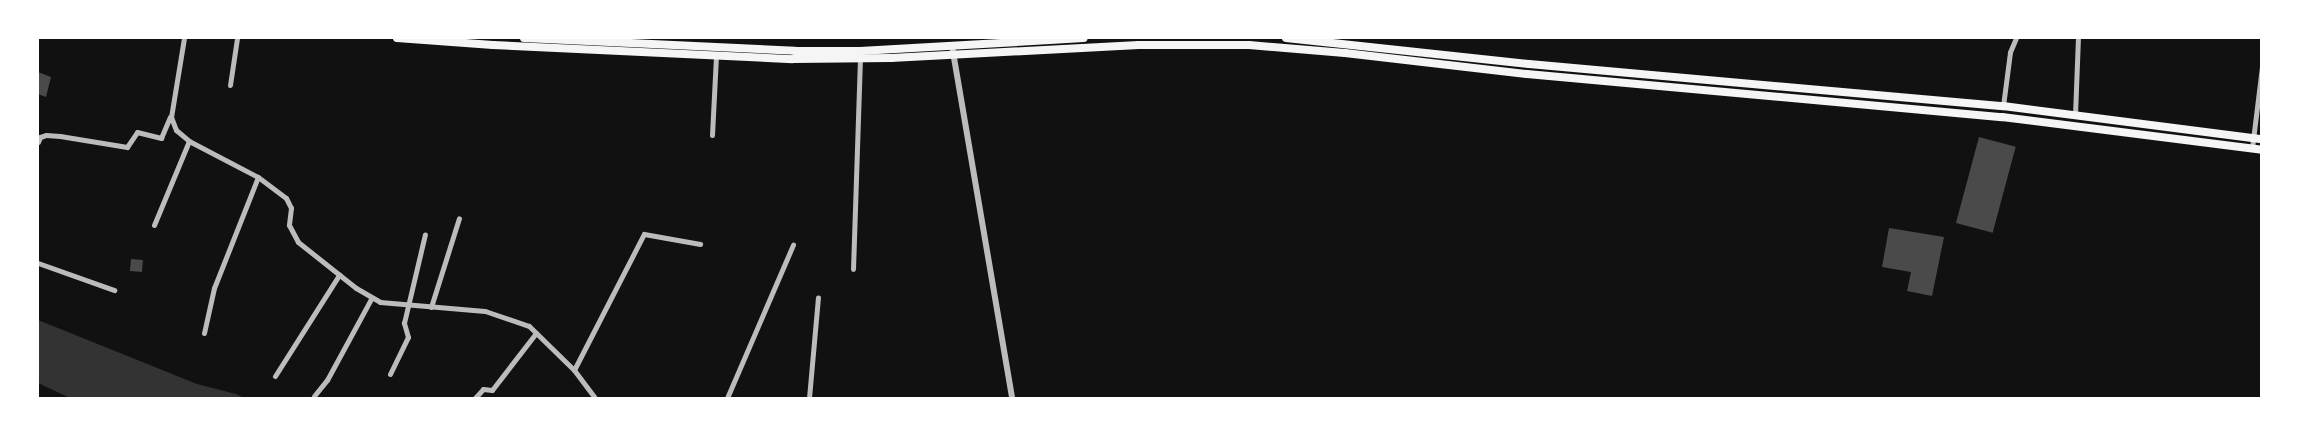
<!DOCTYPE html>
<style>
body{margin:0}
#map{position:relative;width:2299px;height:436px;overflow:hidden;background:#111;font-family:Quicksand,sans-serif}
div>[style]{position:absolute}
.water>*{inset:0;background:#333}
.building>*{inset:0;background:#4a4a4a;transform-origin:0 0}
.minor>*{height:5px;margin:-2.5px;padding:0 2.5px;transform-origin:2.5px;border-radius:2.5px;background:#bcbcbc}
.tertiary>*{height:6px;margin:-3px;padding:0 3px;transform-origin:3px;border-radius:3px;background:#bcbcbc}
.trunk>*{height:8px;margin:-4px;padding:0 4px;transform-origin:4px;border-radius:4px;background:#f5f5f5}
span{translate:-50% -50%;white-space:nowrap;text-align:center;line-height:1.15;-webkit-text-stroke:5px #fff;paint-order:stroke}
.frame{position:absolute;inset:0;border:39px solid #fff;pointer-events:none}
</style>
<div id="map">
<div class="water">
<i style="clip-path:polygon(38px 320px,197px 384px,236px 394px,244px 398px,70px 398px,38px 383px)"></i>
</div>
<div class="building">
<i style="clip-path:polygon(38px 72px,51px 77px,46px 97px,38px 94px)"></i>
<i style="left:1979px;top:137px;width:38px;height:89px;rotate:15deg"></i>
<i style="clip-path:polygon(1889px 228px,1944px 237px,1932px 296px,1907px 291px,1911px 272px,1882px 267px)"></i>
<i style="left:131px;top:259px;width:12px;height:12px;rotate:5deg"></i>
</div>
<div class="minor">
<i style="left:184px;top:38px;width:80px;rotate:99.3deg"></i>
<i style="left:171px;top:117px;width:14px;rotate:69deg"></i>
<i style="left:176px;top:130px;width:17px;rotate:40deg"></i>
<i style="left:189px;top:141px;width:78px;rotate:27.6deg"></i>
<i style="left:258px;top:177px;width:35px;rotate:37deg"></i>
<i style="left:286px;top:198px;width:11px;rotate:63deg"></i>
<i style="left:291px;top:208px;width:17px;rotate:97deg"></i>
<i style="left:289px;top:225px;width:19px;rotate:62deg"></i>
<i style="left:298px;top:242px;width:74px;rotate:38.4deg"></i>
<i style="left:356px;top:288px;width:28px;rotate:30deg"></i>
<i style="left:380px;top:302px;width:105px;rotate:4.9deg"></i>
<i style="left:485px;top:311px;width:46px;rotate:18.8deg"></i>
<i style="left:529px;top:326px;width:63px;rotate:44.4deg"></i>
<i style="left:574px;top:370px;width:35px;rotate:53deg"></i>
<i style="left:230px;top:85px;width:48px;rotate:-81.5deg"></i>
<i style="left:2003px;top:106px;width:54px;rotate:-82.6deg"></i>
<i style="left:2010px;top:52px;width:15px;rotate:-67deg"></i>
<i style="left:2075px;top:115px;width:77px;rotate:-87.8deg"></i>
<i style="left:712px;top:135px;width:78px;rotate:-87.1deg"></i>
<i style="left:38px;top:142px;width:5px;rotate:-68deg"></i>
<i style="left:40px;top:137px;width:6px;rotate:-18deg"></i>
<i style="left:46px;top:135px;width:14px;rotate:4deg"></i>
<i style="left:60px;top:136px;width:68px;rotate:9.3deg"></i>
<i style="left:127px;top:147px;width:18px;rotate:-56deg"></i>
<i style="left:137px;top:132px;width:25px;rotate:14deg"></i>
<i style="left:161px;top:138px;width:23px;rotate:-67deg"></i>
<i style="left:2252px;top:148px;width:83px;rotate:-83deg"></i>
<i style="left:154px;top:225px;width:91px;rotate:-67.4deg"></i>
<i style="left:38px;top:263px;width:81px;rotate:19.6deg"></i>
<i style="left:853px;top:269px;width:210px;rotate:-88.1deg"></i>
<i style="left:431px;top:307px;width:93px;rotate:-72.5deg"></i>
<i style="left:204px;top:333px;width:46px;rotate:-77.5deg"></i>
<i style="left:214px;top:288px;width:119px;rotate:-68.4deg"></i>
<i style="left:574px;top:370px;width:153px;rotate:-62.8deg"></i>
<i style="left:644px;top:234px;width:57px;rotate:10.1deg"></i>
<i style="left:390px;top:374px;width:41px;rotate:-64.1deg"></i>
<i style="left:408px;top:337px;width:15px;rotate:-106deg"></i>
<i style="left:404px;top:323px;width:91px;rotate:-76.7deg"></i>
<i style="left:275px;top:376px;width:120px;rotate:-57.6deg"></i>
<i style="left:314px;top:396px;width:21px;rotate:-51deg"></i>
<i style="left:327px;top:380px;width:92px;rotate:-61.5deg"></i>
<i style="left:475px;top:398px;width:12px;rotate:-48deg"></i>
<i style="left:483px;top:389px;width:9px;rotate:6deg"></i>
<i style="left:492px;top:390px;width:72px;rotate:-52.3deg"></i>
<i style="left:727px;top:398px;width:167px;rotate:-66.7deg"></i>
<i style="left:809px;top:398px;width:101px;rotate:-84.9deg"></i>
</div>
<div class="tertiary">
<i style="left:952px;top:46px;width:357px;rotate:80.3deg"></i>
</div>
<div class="trunk">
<i style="left:397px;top:38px;width:96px;rotate:4.2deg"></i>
<i style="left:493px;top:45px;width:300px;rotate:2.7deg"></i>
<i style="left:793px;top:59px;width:98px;rotate:-0.6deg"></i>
<i style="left:891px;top:58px;width:248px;rotate:-3deg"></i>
<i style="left:1139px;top:45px;width:110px"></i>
<i style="left:1249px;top:45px;width:96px;rotate:4.8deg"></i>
<i style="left:1345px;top:53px;width:183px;rotate:6.6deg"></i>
<i style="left:1527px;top:74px;width:477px;rotate:5.2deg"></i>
<i style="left:2002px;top:117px;width:262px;rotate:7.2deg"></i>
<i style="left:524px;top:38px;width:271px;rotate:2.7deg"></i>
<i style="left:795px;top:51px;width:65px"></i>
<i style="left:860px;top:51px;width:224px;rotate:-3.3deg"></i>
<i style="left:1286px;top:38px;width:244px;rotate:6.1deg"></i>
<i style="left:1529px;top:64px;width:476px;rotate:5.1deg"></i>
<i style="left:2003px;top:106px;width:261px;rotate:7.3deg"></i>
</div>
<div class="frame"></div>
</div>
